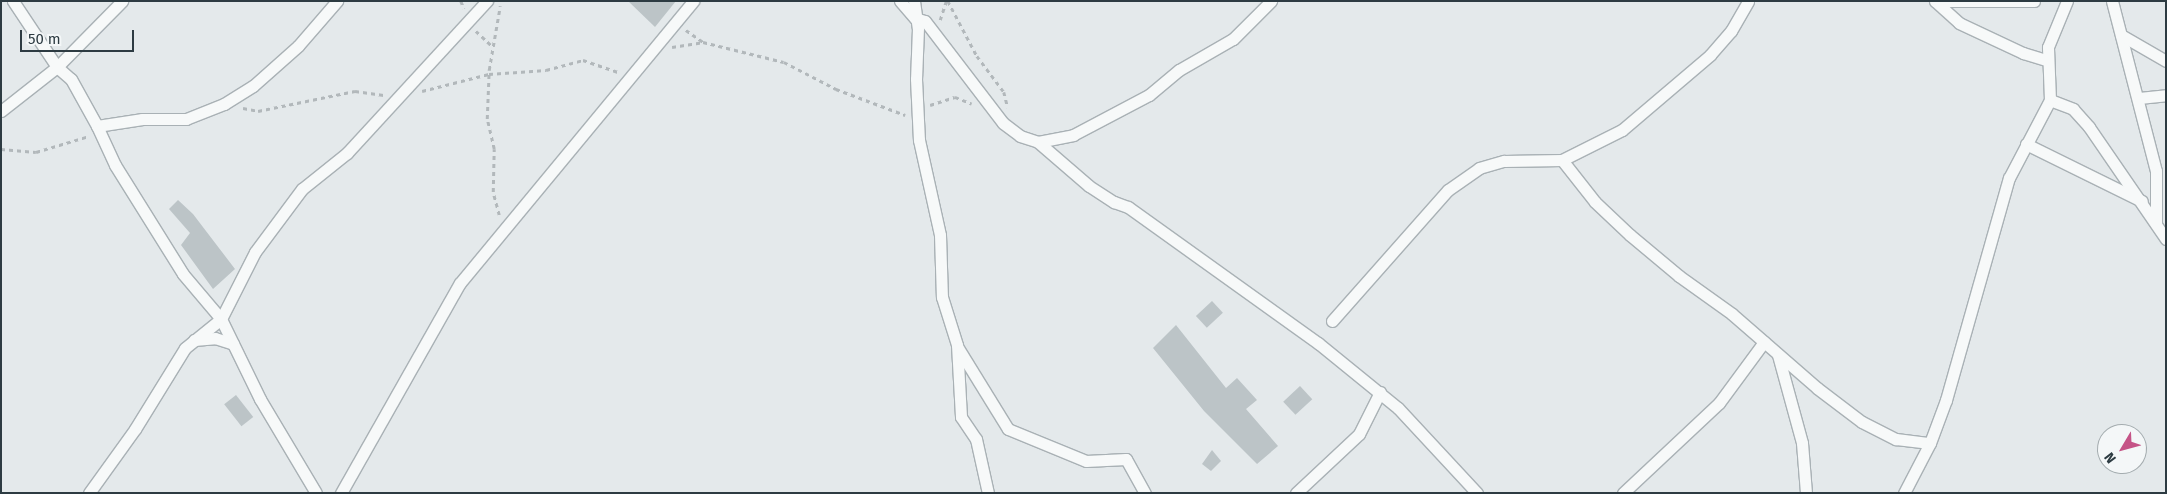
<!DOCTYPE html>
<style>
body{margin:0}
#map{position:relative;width:2167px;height:494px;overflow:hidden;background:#e4e9eb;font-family:"Fira Sans",sans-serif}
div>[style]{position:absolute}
.building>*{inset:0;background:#bcc4c7;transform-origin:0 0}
.path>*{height:2.5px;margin-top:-1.25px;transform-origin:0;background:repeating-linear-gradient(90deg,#b2b8bb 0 4px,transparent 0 8px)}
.roads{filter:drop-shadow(1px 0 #a9b1b5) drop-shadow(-1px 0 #a9b1b5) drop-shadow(0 1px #a9b1b5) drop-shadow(0 -1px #a9b1b5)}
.street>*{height:11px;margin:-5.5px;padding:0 5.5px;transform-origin:5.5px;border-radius:5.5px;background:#f7f9f9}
span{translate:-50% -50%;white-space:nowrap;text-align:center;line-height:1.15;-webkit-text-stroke:4px #f4f7f8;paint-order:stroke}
.frame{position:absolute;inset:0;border:2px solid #2d3b42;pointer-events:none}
.north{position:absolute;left:2097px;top:424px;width:50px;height:50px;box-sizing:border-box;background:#f4f7f8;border:1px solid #a4acaf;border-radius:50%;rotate:233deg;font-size:14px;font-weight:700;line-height:20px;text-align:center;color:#2d3b42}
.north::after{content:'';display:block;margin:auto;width:18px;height:22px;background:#c55487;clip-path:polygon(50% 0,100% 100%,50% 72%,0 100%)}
.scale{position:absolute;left:20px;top:30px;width:114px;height:22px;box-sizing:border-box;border:2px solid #2d3b42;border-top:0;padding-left:6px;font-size:15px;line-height:18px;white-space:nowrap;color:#2d3b42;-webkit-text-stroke:4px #f4f7f8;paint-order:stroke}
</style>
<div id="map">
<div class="building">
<i style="clip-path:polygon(628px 1px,676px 1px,655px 27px)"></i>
<i style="clip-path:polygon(178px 200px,193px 214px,235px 269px,213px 289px,181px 245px,190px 233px,169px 209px)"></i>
<i style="left:1212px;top:301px;width:16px;height:22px;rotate:47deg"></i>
<i style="clip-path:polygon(1176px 325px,1226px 388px,1237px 378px,1257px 400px,1246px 409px,1278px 446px,1257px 464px,1204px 411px,1153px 348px)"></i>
<i style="left:1300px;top:386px;width:18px;height:23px;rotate:47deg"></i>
<i style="left:236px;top:395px;width:28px;height:15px;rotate:52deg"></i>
<i style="clip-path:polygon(1212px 450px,1221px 461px,1211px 471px,1202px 464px)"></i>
</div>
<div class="path">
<i style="left:461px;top:1px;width:8px;rotate:67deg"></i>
<i style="left:948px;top:1px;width:62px;rotate:62.2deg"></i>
<i style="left:977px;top:56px;width:45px;rotate:53.1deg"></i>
<i style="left:1004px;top:92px;width:16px;rotate:76deg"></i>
<i style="left:940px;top:20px;width:20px;rotate:-72deg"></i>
<i style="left:686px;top:30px;width:21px;rotate:35deg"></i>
<i style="left:476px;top:31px;width:23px;rotate:43deg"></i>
<i style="left:672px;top:47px;width:31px;rotate:-9deg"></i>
<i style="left:703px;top:42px;width:83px;rotate:13.9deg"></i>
<i style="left:784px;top:62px;width:59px;rotate:27.4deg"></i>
<i style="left:836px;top:89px;width:74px;rotate:20.6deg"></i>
<i style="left:422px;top:91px;width:69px;rotate:-14.2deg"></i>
<i style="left:489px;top:74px;width:57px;rotate:-4deg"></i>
<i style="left:546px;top:70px;width:38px;rotate:-15deg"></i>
<i style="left:583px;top:60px;width:37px;rotate:19deg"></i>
<i style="left:930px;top:105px;width:26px;rotate:-18deg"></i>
<i style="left:955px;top:97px;width:18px;rotate:22deg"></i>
<i style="left:243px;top:108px;width:15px;rotate:11deg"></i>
<i style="left:258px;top:111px;width:99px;rotate:-11.7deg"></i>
<i style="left:355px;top:91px;width:29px;rotate:8deg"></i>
<i style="left:1px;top:149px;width:35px;rotate:5deg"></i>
<i style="left:36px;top:152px;width:55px;rotate:-16.8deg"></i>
<i style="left:499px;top:215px;width:24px;rotate:-105deg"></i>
<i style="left:493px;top:192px;width:43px;rotate:-88.7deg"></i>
<i style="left:494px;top:149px;width:31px;rotate:-103deg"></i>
<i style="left:487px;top:119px;width:49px;rotate:-87.7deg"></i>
<i style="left:489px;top:70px;width:65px;rotate:-80.2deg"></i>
</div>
<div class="roads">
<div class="street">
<i style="left:13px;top:1px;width:79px;rotate:56.3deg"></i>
<i style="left:57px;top:67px;width:93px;rotate:-45.4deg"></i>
<i style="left:900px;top:1px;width:23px;rotate:49deg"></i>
<i style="left:915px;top:18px;width:10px;rotate:17deg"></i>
<i style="left:925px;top:21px;width:128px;rotate:52.6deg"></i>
<i style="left:1003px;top:123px;width:21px;rotate:37deg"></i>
<i style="left:1020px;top:136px;width:19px;rotate:18deg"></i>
<i style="left:1038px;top:142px;width:67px;rotate:40.8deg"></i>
<i style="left:1089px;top:186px;width:30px;rotate:33deg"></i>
<i style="left:1114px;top:202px;width:15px;rotate:20deg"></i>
<i style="left:1128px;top:207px;width:234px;rotate:35.6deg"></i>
<i style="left:1318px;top:343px;width:103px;rotate:39.1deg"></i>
<i style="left:1398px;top:408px;width:116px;rotate:47.1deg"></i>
<i style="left:914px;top:1px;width:27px;rotate:82deg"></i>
<i style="left:918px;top:28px;width:51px;rotate:92.2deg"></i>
<i style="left:916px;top:79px;width:61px;rotate:87.2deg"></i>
<i style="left:919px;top:140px;width:97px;rotate:77.5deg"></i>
<i style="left:940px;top:235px;width:62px;rotate:88.2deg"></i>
<i style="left:942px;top:297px;width:50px;rotate:72.6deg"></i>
<i style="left:957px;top:345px;width:72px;rotate:86.8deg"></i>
<i style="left:961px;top:417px;width:27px;rotate:56deg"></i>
<i style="left:976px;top:439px;width:55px;rotate:77.5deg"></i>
<i style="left:1935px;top:1px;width:99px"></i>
<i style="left:2112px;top:1px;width:176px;rotate:75.5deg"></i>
<i style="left:2156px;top:171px;width:52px;rotate:90deg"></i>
<i style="left:1936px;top:2px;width:31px;rotate:42deg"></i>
<i style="left:1959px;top:23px;width:71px;rotate:25.1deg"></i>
<i style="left:2023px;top:53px;width:24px;rotate:17deg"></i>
<i style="left:2121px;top:35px;width:52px;rotate:30deg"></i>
<i style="left:2139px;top:98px;width:27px;rotate:-6deg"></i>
<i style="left:2050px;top:100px;width:25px;rotate:21deg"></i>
<i style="left:2073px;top:109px;width:24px;rotate:48deg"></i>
<i style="left:2089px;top:127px;width:136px;rotate:55.5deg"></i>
<i style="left:1px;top:111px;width:71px;rotate:-38.2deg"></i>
<i style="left:57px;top:67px;width:18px;rotate:41deg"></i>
<i style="left:71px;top:79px;width:54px;rotate:61deg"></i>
<i style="left:97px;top:126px;width:46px;rotate:-8.8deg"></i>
<i style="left:142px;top:119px;width:44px"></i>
<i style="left:186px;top:119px;width:41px;rotate:-21.5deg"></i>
<i style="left:224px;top:104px;width:34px;rotate:-32deg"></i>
<i style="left:253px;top:86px;width:60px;rotate:-41.6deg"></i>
<i style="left:298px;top:46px;width:60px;rotate:-49.1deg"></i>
<i style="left:97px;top:126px;width:43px;rotate:65.2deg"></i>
<i style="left:115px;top:165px;width:128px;rotate:58deg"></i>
<i style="left:183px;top:274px;width:59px;rotate:49.8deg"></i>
<i style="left:221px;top:319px;width:89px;rotate:64deg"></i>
<i style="left:260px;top:399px;width:109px;rotate:59.2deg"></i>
<i style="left:1038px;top:142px;width:36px;rotate:-11deg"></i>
<i style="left:1073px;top:135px;width:86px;rotate:-27.8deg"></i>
<i style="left:1149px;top:95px;width:39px;rotate:-40deg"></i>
<i style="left:1179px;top:70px;width:62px;rotate:-29.9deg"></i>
<i style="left:1233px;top:39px;width:54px;rotate:-45deg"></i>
<i style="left:2026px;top:144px;width:129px;rotate:26.2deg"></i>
<i style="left:1562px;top:160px;width:53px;rotate:51.8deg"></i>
<i style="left:1595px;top:202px;width:48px;rotate:43.3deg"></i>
<i style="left:1630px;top:235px;width:64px;rotate:39.9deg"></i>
<i style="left:1679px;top:276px;width:65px;rotate:35.6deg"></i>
<i style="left:1732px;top:314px;width:113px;rotate:41deg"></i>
<i style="left:1817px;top:388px;width:56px;rotate:37.1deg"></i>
<i style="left:1862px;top:422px;width:38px;rotate:27deg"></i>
<i style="left:1896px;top:439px;width:34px;rotate:7deg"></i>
<i style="left:1332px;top:321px;width:175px;rotate:-48.5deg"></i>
<i style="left:1448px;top:190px;width:38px;rotate:-35deg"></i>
<i style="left:1479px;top:168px;width:26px;rotate:-16deg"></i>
<i style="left:1504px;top:161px;width:58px;rotate:-1deg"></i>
<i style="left:1562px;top:160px;width:67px;rotate:-26.6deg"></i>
<i style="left:1622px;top:130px;width:116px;rotate:-40.4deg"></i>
<i style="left:1710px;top:55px;width:32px;rotate:-49deg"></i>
<i style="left:1731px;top:31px;width:34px;rotate:-60deg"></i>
<i style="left:194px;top:340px;width:21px;rotate:-5deg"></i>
<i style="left:215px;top:338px;width:19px;rotate:18deg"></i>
<i style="left:958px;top:348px;width:95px;rotate:58.3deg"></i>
<i style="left:1008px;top:429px;width:84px;rotate:22.3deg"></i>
<i style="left:1086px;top:461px;width:40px;rotate:-2.9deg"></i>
<i style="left:1126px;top:459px;width:39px;rotate:61deg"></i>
<i style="left:1778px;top:355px;width:91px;rotate:74.7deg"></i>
<i style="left:1802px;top:443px;width:50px;rotate:85.4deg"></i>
<i style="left:89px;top:493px;width:79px;rotate:-54.3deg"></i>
<i style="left:135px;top:429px;width:95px;rotate:-58.3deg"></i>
<i style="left:185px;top:348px;width:46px;rotate:-38.9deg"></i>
<i style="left:221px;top:319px;width:75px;rotate:-63.1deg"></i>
<i style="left:255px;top:252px;width:79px;rotate:-53.3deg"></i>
<i style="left:302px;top:189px;width:58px;rotate:-38.7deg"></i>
<i style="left:347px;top:153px;width:207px;rotate:-47.4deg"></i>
<i style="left:341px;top:493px;width:241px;rotate:-60.5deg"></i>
<i style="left:460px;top:283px;width:366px;rotate:-50.4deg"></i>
<i style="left:1296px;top:493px;width:86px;rotate:-43.1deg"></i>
<i style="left:1359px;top:434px;width:47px;rotate:-63.4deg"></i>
<i style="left:1623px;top:493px;width:132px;rotate:-43.2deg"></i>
<i style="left:1719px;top:403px;width:76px;rotate:-53.6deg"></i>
<i style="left:1904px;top:493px;width:56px;rotate:-62.5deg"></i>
<i style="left:1930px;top:443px;width:46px;rotate:-69.6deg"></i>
<i style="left:1946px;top:400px;width:231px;rotate:-74.2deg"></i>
<i style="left:2009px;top:178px;width:88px;rotate:-62.3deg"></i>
<i style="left:2050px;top:100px;width:53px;rotate:-92.2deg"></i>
<i style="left:2048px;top:47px;width:50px;rotate:-67.6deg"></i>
</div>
</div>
<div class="frame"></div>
<div class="north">N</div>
<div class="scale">50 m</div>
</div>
